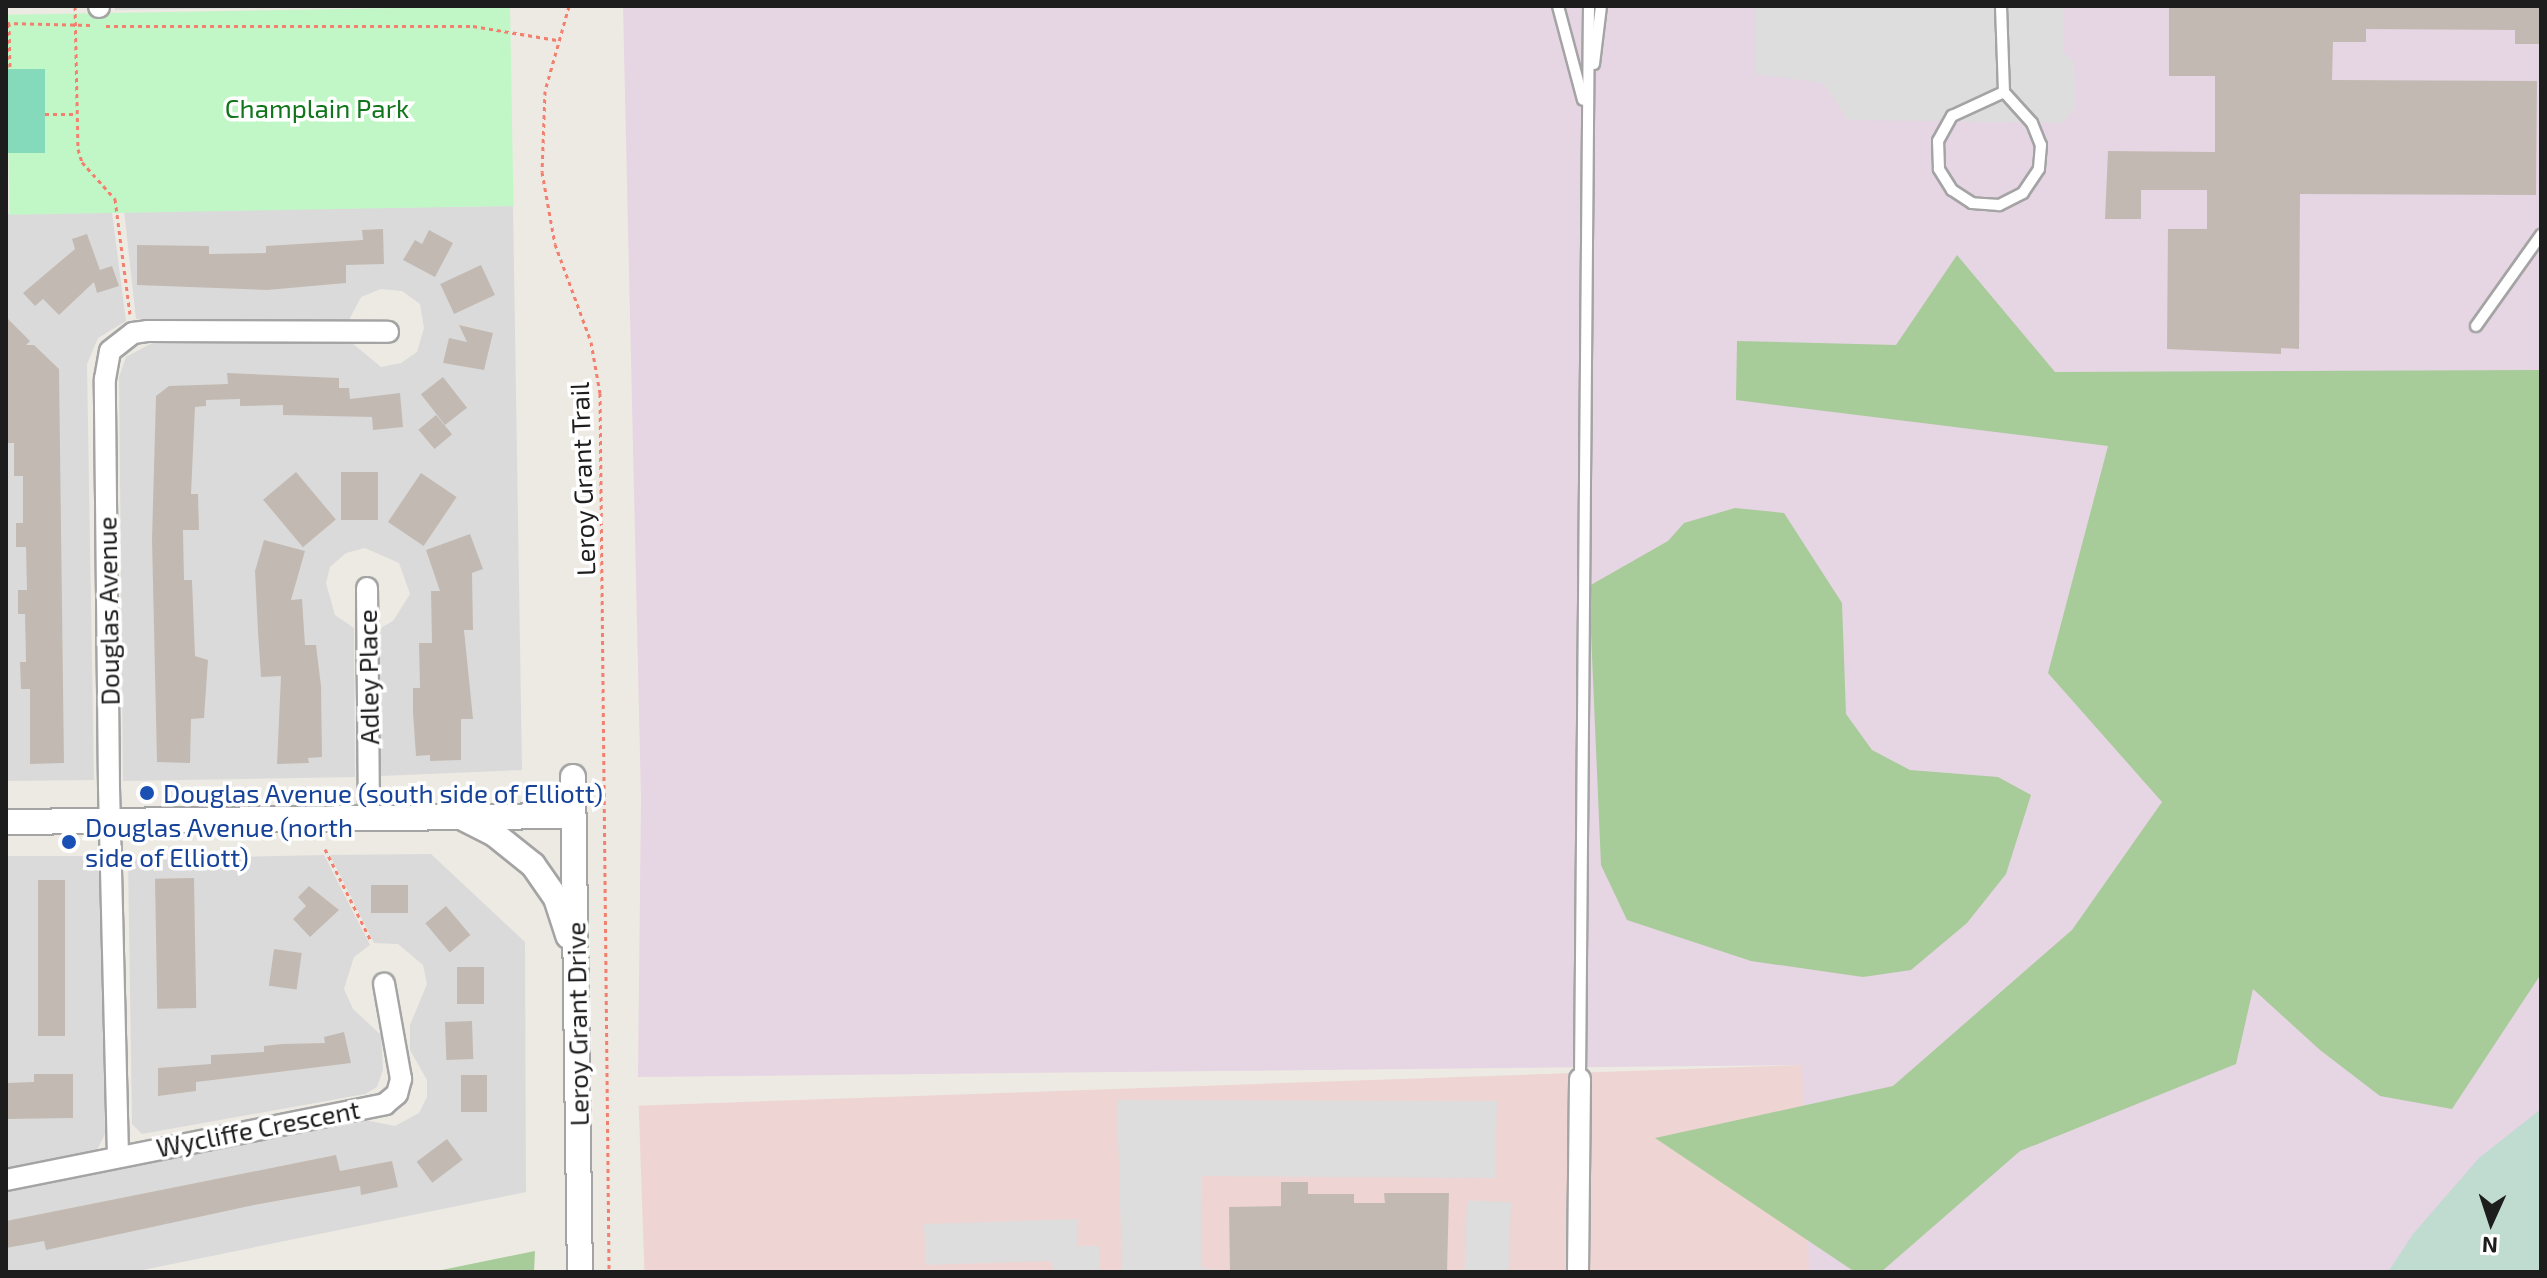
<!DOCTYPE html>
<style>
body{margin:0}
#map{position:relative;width:2547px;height:1278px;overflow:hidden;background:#edeae3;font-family:"Exo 2",sans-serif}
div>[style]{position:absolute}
.residential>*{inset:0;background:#dbdada}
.commercial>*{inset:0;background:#eed4d2;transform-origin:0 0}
.industrial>*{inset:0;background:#e6d5e3}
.forest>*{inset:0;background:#a7cb99}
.wetland>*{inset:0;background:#c0dbcf}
.park>*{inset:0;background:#c1f7c6;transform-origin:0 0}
.pitch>*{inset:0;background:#84daba;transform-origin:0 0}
.parking>*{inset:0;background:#ddd;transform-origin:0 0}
.building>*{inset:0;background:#c2bab2;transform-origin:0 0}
.path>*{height:3px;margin-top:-1.5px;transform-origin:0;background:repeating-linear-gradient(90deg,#f37f6e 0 4px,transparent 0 8px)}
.roads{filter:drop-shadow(2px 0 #a4a4a4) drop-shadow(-2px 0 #a4a4a4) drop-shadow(0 2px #a4a4a4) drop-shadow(0 -2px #a4a4a4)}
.service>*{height:10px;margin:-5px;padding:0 5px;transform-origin:5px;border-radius:5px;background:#fff}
.minor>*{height:20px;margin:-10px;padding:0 10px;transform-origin:10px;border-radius:10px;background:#fff}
.tertiary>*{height:24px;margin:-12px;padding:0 12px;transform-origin:12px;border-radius:12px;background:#fff}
.dots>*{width:22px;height:22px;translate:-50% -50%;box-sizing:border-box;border:4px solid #fff;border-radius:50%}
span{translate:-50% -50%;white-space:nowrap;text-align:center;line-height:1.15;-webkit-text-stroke:7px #fff;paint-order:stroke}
.park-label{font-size:26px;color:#10751b}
.street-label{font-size:26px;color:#1d1d1d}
.transit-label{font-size:26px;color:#164399}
.left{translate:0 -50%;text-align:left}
.frame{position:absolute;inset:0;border:8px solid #1d1d1d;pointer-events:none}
.north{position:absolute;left:2451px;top:1182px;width:80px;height:80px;-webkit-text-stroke:6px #fff;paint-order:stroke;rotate:183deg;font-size:22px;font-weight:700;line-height:32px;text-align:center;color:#1d1d1d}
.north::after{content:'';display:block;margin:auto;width:28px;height:36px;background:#1d1d1d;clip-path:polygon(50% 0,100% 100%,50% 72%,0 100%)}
</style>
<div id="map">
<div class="residential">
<i style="clip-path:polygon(115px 6px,415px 6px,115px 10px)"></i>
<i style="clip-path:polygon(513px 206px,522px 770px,381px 776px,379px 629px,393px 621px,410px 594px,399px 563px,365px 548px,346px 553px,330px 567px,326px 583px,335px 615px,354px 628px,355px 777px,123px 781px,119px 377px,126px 357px,152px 343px,352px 343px,381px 367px,401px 363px,417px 352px,424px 328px,420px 304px,402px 291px,381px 289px,361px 297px,349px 320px,136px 319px,124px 211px)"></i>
<i style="clip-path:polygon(112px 212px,126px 321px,98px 338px,87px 364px,94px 780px,6px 781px,6px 214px)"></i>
<i style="clip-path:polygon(431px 854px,525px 942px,526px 1192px,133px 1272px,6px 1272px,6px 1192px,355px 1118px,395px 1126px,419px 1113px,427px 1097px,427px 1080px,410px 1050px,410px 1025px,427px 984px,423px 965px,398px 944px,374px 943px,330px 855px)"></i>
<i style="clip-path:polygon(324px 855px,370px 945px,354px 957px,344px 989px,353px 1009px,381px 1035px,383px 1070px,377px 1087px,365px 1094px,142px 1134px,132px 1124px,128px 859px)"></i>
<i style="clip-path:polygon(6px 856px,101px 856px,105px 1134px,97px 1150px,6px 1168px)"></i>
</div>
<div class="commercial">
<i style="left:1803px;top:1065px;width:207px;height:1165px;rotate:88deg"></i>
</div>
<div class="industrial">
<i style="clip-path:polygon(623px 6px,2541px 6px,2541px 1272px,1809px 1272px,1802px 1065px,638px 1077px,641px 799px)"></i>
</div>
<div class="forest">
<i style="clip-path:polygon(1957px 255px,2055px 372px,2541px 370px,2541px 974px,2452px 1109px,2380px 1096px,2320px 1050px,2253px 989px,2236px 1064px,2020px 1151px,1881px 1272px,1855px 1272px,1655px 1138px,1893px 1086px,2072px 930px,2162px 802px,2048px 673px,2108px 446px,1736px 400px,1737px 341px,1896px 345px)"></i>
<i style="clip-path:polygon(1735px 508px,1784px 513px,1842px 603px,1846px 714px,1872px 750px,1910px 770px,1998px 777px,2031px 795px,2006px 874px,1967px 923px,1911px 970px,1863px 977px,1751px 961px,1627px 920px,1601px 865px,1589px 586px,1668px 541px,1684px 523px)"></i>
<i style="clip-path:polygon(535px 1251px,534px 1272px,432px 1272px)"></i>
</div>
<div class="wetland">
<i style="clip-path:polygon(2541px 1109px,2541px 1272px,2388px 1272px,2413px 1234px,2479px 1158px)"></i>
</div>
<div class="park">
<i style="left:510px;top:6px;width:200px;height:504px;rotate:89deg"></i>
</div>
<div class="pitch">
<i style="left:6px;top:69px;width:39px;height:84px"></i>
</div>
<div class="parking">
<i style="clip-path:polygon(1756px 6px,2063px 6px,2064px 53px,2074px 61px,2076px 107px,2063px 123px,1848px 120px,1823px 83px,1755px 74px)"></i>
<i style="clip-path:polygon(1117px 1100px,1497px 1101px,1495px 1178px,1202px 1176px,1201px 1267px,1222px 1272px,1122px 1272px)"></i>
<i style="left:1511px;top:1202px;width:70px;height:44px;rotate:92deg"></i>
<i style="clip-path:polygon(1077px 1219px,1077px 1246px,1099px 1246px,1100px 1272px,1053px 1272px,1052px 1261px,926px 1265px,924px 1224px)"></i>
</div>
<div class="building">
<i style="clip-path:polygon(2169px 6px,2541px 6px,2541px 44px,2515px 44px,2515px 30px,2366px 29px,2366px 42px,2333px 42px,2332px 80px,2537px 81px,2536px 195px,2300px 194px,2299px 349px,2281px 348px,2281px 354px,2167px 349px,2168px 229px,2207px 229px,2207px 190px,2141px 190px,2141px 219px,2105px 219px,2108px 151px,2215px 152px,2215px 76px,2169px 76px)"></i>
<i style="clip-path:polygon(383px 229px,384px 264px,346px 265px,346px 283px,267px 290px,137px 285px,137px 245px,209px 246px,209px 254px,266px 253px,266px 246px,363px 240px,362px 230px)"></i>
<i style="clip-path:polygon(429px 230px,453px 243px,435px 277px,403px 260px,415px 240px,422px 244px)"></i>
<i style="clip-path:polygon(87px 234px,100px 270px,112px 266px,119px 286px,97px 293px,94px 282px,59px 315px,43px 299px,35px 306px,23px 293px,75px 249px,72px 239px)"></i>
<i style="left:481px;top:265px;width:33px;height:45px;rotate:65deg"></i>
<i style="clip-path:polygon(6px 317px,30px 341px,26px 345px,34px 345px,59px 369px,64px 763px,30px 764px,30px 689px,21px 689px,20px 662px,26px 662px,25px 614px,18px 614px,18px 590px,27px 590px,26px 547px,16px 547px,16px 523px,23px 523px,23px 476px,14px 476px,14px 443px,6px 443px)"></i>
<i style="clip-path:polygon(459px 325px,493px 333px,484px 370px,443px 363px,449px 338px,467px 342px)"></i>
<i style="clip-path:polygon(227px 373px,339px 378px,339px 388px,349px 388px,350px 399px,400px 393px,403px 427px,373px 430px,372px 417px,283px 415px,283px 405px,240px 406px,240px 399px,206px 400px,206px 406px,195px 407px,191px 494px,198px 494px,199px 530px,183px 530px,184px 580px,192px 580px,195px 656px,208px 660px,204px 718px,191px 719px,190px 763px,157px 762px,152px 539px,156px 396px,169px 386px,228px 384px)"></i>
<i style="left:443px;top:377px;width:39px;height:28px;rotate:52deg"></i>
<i style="left:436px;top:415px;width:25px;height:23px;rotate:50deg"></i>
<i style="left:296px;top:472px;width:62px;height:43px;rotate:50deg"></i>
<i style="left:341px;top:472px;width:37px;height:48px"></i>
<i style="left:421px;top:473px;width:43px;height:59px;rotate:34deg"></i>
<i style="clip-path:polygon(470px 534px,483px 569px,472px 573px,473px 630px,464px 630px,473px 719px,461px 719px,461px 760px,430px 761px,430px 755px,416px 756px,413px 712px,413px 688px,420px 688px,419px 643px,432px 643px,431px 591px,440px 591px,426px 550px)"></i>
<i style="clip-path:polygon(264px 540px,305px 551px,291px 600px,302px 599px,305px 645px,316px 645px,321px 686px,322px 757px,308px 758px,309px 763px,277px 764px,281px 676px,261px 677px,258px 632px,255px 571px)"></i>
<i style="left:194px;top:878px;width:130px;height:39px;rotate:89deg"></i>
<i style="left:38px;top:880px;width:27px;height:156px"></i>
<i style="left:371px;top:885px;width:37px;height:28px"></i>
<i style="clip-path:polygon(309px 886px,339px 910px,310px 937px,293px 919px,306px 906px,298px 897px)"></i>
<i style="left:446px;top:906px;width:38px;height:27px;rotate:50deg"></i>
<i style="left:274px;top:949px;width:28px;height:37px;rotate:8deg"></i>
<i style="left:457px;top:967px;width:27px;height:37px"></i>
<i style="left:472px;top:1021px;width:38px;height:27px;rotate:88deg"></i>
<i style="clip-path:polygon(344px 1032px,351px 1063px,196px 1082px,196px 1091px,158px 1096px,158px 1068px,211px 1064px,211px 1055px,264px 1052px,264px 1046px,282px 1044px,325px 1043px,324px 1037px)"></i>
<i style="clip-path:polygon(34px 1074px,73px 1074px,73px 1118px,6px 1119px,6px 1083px,34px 1082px)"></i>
<i style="left:461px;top:1075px;width:26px;height:37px"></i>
<i style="left:447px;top:1139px;width:26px;height:38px;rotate:53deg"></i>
<i style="clip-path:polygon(336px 1155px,340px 1171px,392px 1161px,398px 1187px,361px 1195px,360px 1186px,254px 1205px,46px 1250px,44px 1241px,6px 1248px,6px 1221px)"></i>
<i style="clip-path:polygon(1281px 1182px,1308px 1182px,1308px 1194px,1354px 1194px,1354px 1203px,1385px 1203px,1384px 1193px,1449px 1193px,1447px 1272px,1230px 1272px,1229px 1207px,1281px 1206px)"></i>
</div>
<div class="path">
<i style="left:75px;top:6px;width:143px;rotate:88.8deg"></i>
<i style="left:78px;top:149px;width:14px;rotate:73deg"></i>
<i style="left:82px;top:162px;width:50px;rotate:48.3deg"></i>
<i style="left:115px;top:199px;width:116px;rotate:82.6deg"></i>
<i style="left:569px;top:6px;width:88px;rotate:105.8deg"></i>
<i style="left:545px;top:91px;width:81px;rotate:92.1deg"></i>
<i style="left:542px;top:172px;width:73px;rotate:79.8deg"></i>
<i style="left:555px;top:244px;width:104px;rotate:69.8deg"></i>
<i style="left:591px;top:342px;width:52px;rotate:80deg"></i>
<i style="left:600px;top:393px;width:879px;rotate:89.41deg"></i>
<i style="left:6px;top:23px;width:84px;rotate:1.4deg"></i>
<i style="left:9px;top:23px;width:46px;rotate:88.8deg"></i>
<i style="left:106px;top:26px;width:367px"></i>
<i style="left:473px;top:26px;width:85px;rotate:9.5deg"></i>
<i style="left:45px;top:114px;width:32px"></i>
<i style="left:325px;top:849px;width:103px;rotate:63.4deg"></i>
</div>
<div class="roads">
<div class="service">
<i style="left:1558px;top:6px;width:97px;rotate:75.1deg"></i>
<i style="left:2001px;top:6px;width:86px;rotate:88deg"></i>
<i style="left:2004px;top:92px;width:42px;rotate:47.9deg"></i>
<i style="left:2032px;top:123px;width:24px;rotate:68deg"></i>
<i style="left:2041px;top:145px;width:24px;rotate:95deg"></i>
<i style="left:2039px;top:169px;width:29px;rotate:124deg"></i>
<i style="left:2023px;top:193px;width:27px;rotate:153deg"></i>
<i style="left:1999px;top:205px;width:27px;rotate:-176deg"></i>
<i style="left:1972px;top:203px;width:24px;rotate:-147deg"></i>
<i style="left:1952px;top:190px;width:25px;rotate:-122deg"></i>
<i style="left:1939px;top:169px;width:28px;rotate:-92deg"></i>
<i style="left:1938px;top:141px;width:29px;rotate:-61deg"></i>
<i style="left:1952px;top:116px;width:57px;rotate:-24.8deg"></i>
<i style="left:1594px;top:64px;width:58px;rotate:-83.1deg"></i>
<i style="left:2476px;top:326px;width:112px;rotate:-54.5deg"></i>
<i style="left:1580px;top:1079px;width:1073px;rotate:-89.52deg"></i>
</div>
<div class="minor">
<i style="left:99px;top:6px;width:1px;rotate:90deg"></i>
<i style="left:367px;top:588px;width:227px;rotate:89.5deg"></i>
<i style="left:118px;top:1156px;width:369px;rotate:-91.4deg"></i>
<i style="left:109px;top:787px;width:408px;rotate:-90.6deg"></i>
<i style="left:105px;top:379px;width:28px;rotate:-80deg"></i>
<i style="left:110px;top:351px;width:29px;rotate:-38deg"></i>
<i style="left:133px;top:333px;width:14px;rotate:-8deg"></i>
<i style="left:147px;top:331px;width:241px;rotate:0.2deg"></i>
<i style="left:6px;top:1180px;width:387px;rotate:-11.3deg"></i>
<i style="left:385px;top:1104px;width:16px;rotate:-40deg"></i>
<i style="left:397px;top:1094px;width:16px;rotate:-75deg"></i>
<i style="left:401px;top:1079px;width:97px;rotate:-100.1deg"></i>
<i style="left:1578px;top:1272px;width:193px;rotate:-89.4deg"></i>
</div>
<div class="tertiary">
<i style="left:573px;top:777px;width:495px;rotate:89.2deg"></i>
<i style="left:465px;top:819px;width:31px;rotate:27deg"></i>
<i style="left:493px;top:833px;width:51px;rotate:38.7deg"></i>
<i style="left:533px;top:865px;width:40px;rotate:55.1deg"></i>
<i style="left:556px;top:898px;width:40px;rotate:72deg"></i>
<i style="left:6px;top:822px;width:567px;rotate:-0.61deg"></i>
</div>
</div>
<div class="dots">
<i style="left:147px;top:793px;background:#1a4fb4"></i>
<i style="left:69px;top:842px;background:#1a4fb4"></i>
</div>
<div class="park-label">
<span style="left:317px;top:108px">Champlain Park</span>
</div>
<div class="street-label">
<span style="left:582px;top:479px;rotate:-92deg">Leroy Grant Trail</span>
<span style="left:108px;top:611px;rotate:-91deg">Douglas Avenue</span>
<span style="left:368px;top:677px;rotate:-91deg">Adley Place</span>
<span style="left:577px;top:1024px;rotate:-91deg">Leroy Grant Drive</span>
<span style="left:258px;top:1128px;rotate:-11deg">Wycliffe Crescent</span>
</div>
<div class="transit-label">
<span class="left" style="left:163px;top:793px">Douglas Avenue (south side of Elliott)</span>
<span class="left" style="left:85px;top:842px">Douglas Avenue (north<br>side of Elliott)</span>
</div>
<div class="frame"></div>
<div class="north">N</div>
</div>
